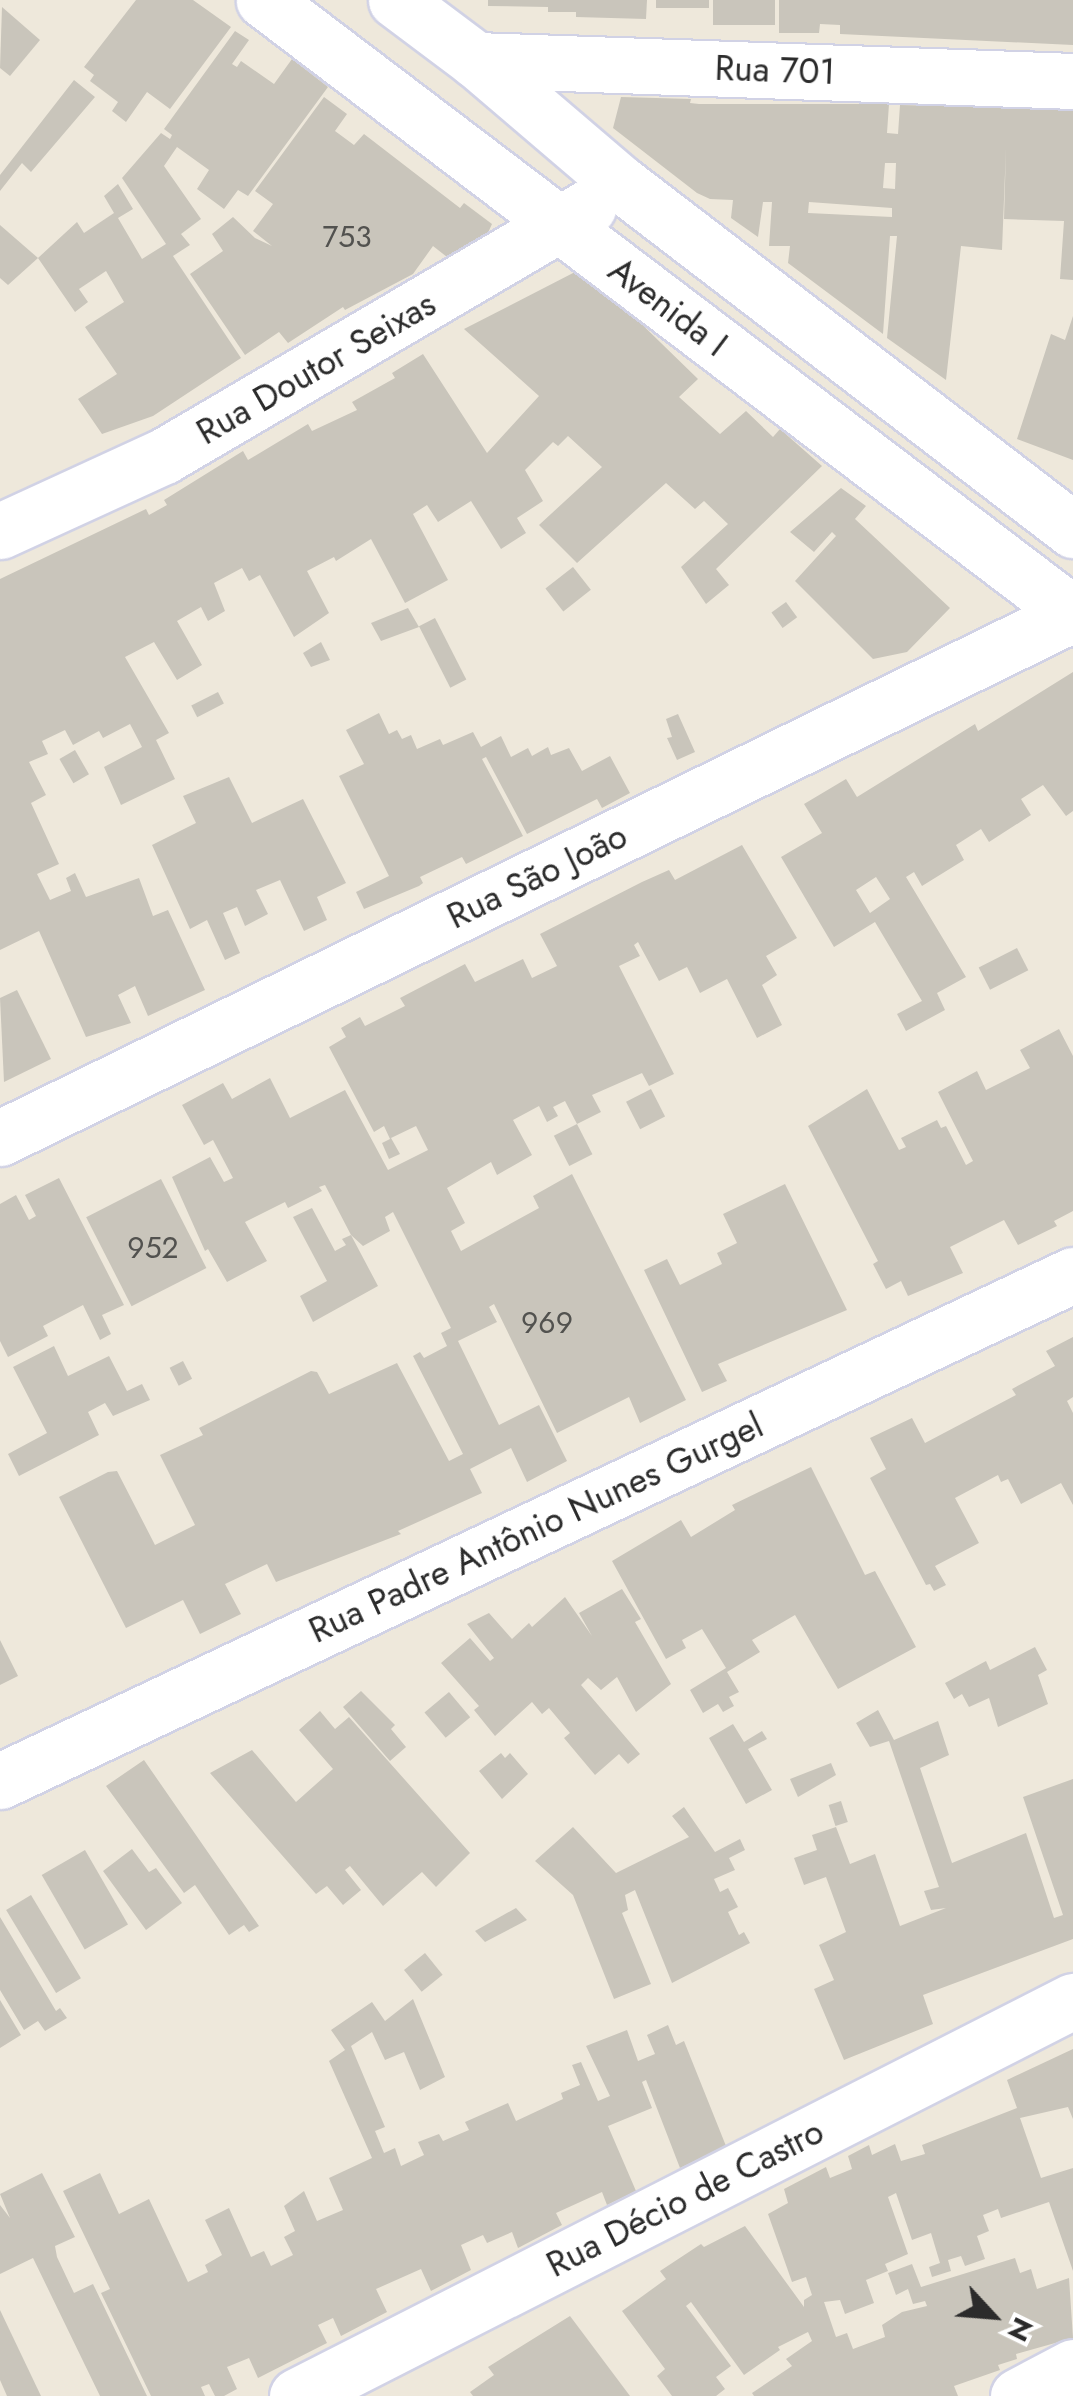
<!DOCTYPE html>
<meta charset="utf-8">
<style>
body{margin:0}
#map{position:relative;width:1073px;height:2396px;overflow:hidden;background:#eee8db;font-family:Jost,sans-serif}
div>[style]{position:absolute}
.building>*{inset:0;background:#c9c5bb;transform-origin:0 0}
.roads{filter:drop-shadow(2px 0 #d1d2e5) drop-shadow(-2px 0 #d1d2e5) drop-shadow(0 2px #d1d2e5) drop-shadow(0 -2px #d1d2e5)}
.minor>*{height:55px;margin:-27.5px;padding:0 27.5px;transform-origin:27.5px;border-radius:27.5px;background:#fff}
span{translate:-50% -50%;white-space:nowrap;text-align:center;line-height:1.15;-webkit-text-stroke:8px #fff;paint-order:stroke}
.number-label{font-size:30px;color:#52524f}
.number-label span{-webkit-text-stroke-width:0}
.street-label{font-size:35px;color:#2b2b2b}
.north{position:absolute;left:943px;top:2266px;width:100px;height:100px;-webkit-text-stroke:8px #fff;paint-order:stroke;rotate:116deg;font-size:28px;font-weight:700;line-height:40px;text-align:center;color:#2b2b2b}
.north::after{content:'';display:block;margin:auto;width:35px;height:45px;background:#2b2b2b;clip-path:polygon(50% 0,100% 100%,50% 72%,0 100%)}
</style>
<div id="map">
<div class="building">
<i style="clip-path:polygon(136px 0,193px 0,231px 27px,170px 109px,147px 92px,126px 122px,112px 111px,118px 102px,90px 81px,94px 75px,84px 67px)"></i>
<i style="clip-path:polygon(488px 0,647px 0,646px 19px,576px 17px,576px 12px,548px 12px,548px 7px,488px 6px)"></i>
<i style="left:656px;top:0;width:53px;height:8px"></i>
<i style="left:713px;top:0;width:62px;height:25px"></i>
<i style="clip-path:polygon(779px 0,1073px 0,1073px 45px,840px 34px,840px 25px,820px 24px,819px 33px,779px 33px)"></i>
<i style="clip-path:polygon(2px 7px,40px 40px,10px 76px,0 68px)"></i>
<i style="clip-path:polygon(235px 31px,249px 40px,232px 64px,237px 67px,241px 61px,274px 84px,292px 59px,328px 87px,248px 196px,238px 190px,224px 209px,197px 189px,209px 170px,177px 147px,164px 166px,201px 219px,181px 234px,190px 245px,173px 256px,241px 358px,153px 416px,102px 434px,78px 399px,117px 374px,85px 327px,124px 302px,106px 271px,79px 289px,88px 302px,75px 312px,38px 258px,77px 222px,84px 233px,114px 213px,104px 196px,118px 184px,133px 209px,118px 218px,142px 259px,166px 244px,122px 178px,161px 133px,170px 139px,172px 135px,164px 129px)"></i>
<i style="clip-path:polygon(74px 80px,95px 97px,31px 172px,22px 163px,0 191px,0 175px)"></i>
<i style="clip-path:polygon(324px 97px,347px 114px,335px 131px,354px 145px,364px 134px,460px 208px,464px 203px,492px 224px,487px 235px,447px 257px,433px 246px,413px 274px,345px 310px,343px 307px,288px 343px,279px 332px,245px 355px,190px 274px,223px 251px,212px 234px,233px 217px,255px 238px,272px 246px,253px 231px,273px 204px,255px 191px)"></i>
<i style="clip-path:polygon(evenodd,621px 97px,691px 99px,690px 103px,699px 104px,889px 104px,887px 133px,898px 134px,900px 105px,1073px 109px,1073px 280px,1060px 279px,1064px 221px,1004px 219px,1006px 148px,1002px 250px,961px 246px,946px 380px,887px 338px,897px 236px,890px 236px,883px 334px,788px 263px,790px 246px,769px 246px,772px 202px,763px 202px,758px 237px,731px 218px,733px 200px,710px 199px,697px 193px,613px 128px,621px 97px,885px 163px,896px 163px,895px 189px,883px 188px,885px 163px,621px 97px,809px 202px,892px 208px,892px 217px,808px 213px,809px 202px)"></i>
<i style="clip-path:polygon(0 225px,38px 258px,8px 285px,0 278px)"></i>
<i style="clip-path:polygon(575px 272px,623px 306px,698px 379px,679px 397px,720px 434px,746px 411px,773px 437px,780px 429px,822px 466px,716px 569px,729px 585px,706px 604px,681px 567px,728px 524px,704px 501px,695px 509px,666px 483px,577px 563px,539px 525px,602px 467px,568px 436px,558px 446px,553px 442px,525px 470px,543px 501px,517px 518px,526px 533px,501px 549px,471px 501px,438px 522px,427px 505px,413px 514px,448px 580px,405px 603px,371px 539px,336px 561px,334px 557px,307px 571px,329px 613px,294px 637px,260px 575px,249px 581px,242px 568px,214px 583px,225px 611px,208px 621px,201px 607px,177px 621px,202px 665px,177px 680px,154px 642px,125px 657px,169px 733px,156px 740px,175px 779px,121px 805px,104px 767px,142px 747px,130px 724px,103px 738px,99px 731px,73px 745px,65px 730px,42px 741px,48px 754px,29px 762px,46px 795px,31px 803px,59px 864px,37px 874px,50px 900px,71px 891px,66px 878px,75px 873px,86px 897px,139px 878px,153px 916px,168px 910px,205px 990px,148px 1016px,135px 986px,118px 995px,131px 1023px,86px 1037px,39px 931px,0 950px,0 579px,146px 509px,149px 515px,167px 505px,164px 500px,243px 451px,248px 460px,308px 424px,312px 431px,357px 410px,352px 402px,395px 378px,392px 373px,423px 354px,487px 453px,539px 396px,464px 329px)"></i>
<i style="clip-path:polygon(1073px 316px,1073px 460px,1017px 439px,1051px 334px,1065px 340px)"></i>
<i style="clip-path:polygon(841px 488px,866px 506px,855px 519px,950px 608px,907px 652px,873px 659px,795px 581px,836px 536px,832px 532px,814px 552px,790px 532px)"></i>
<i style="left:573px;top:567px;width:29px;height:35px;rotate:52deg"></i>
<i style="left:786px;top:602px;width:19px;height:18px;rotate:54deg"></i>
<i style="clip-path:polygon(408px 608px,419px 627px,381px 641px,371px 623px)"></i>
<i style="left:435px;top:618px;width:69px;height:18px;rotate:63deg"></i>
<i style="clip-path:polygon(321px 642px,330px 660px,311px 667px,303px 653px)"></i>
<i style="clip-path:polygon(evenodd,1073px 672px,1073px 811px,1066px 816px,1043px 785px,1021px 799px,1031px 815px,989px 842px,981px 829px,956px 845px,964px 860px,922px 886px,914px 872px,906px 877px,966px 977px,937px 993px,945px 1010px,906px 1031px,897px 1014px,922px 1001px,875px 922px,834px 947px,781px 857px,822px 833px,804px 804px,846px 779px,857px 797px,975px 724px,978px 731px,1073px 672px,876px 877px,890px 899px,870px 913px,856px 890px,876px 877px)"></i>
<i style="left:218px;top:692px;width:13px;height:30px;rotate:63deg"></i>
<i style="clip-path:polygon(379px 713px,389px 734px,397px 730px,402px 739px,411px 735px,417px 749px,440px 739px,443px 745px,473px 732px,481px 747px,501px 736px,511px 757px,528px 748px,532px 756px,548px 747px,551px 755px,569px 748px,582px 771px,610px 756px,630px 793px,602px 808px,597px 799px,527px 834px,486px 757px,482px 759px,523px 836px,466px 864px,462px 857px,420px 877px,423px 883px,419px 886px,364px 909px,356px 892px,389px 876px,339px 776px,364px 764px,346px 730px)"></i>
<i style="clip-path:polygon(678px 714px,695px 752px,677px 760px,667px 738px,672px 737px,666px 719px)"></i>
<i style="left:75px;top:750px;width:28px;height:18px;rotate:60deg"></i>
<i style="clip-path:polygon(229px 777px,252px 823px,303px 799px,346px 883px,317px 897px,327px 920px,304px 931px,280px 880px,256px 890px,268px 914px,245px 926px,237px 907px,223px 913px,240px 953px,225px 960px,207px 920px,190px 929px,152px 845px,196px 823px,183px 796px)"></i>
<i style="clip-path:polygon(742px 845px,797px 938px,766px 956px,777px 975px,762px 985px,782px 1025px,757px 1038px,727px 979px,700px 993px,687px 967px,659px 981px,638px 942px,634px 945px,640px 956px,619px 966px,674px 1074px,649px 1086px,642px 1073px,592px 1095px,601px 1112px,577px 1124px,565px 1101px,553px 1107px,558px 1116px,547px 1122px,539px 1106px,513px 1120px,532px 1155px,497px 1175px,491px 1162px,447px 1188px,465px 1223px,451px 1231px,461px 1251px,539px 1208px,533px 1196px,572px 1174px,686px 1400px,640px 1423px,629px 1397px,557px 1433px,494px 1304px,489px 1307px,497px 1322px,458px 1341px,499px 1425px,539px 1405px,567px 1461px,527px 1482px,511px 1448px,470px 1469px,482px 1493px,398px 1531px,401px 1534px,276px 1582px,267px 1564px,225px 1584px,241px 1614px,200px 1634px,183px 1600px,126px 1628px,59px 1497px,108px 1472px,117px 1471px,155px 1545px,195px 1525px,160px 1455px,203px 1435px,199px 1428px,311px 1371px,317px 1372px,329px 1394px,397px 1363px,449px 1461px,463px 1454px,413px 1356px,420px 1352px,424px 1358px,447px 1346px,441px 1333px,451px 1328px,393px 1212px,385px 1217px,390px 1231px,363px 1246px,351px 1235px,325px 1185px,319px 1187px,322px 1191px,288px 1208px,285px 1202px,245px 1222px,267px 1261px,227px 1282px,208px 1249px,205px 1251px,172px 1177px,210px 1157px,224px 1182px,233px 1178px,213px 1140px,204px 1145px,182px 1105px,223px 1083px,232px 1099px,270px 1078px,290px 1118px,345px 1090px,388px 1170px,428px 1150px,416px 1126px,391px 1138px,400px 1154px,389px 1159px,382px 1143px,390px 1139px,384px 1126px,374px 1132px,329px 1047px,346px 1037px,341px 1028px,360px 1017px,365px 1026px,405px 1006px,400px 998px,465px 964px,475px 982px,523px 959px,532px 978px,557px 966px,540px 934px,642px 882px,669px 870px,675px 880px)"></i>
<i style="left:1017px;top:948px;width:25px;height:43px;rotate:63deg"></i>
<i style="clip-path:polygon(17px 990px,51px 1059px,4px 1082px,0 998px)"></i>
<i style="clip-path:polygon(1059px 1029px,1073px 1056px,1073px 1211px,1054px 1221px,1057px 1226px,1018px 1245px,1004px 1220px,950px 1247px,963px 1273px,908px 1296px,901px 1281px,886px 1289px,873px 1264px,878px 1261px,808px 1126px,867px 1089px,899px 1150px,906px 1147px,901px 1138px,937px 1120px,941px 1128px,946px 1126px,966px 1165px,973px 1161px,938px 1092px,977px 1071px,986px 1090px,1030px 1068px,1020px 1050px)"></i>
<i style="left:651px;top:1089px;width:31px;height:28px;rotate:63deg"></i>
<i style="left:577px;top:1124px;width:34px;height:26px;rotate:63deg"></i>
<i style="clip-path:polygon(59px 1178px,124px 1305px,102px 1315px,111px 1334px,100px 1340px,83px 1305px,43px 1326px,48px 1336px,8px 1357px,0 1341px,0 1204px,16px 1195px,29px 1220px,36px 1216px,25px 1195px)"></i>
<i style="left:161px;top:1179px;width:100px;height:84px;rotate:63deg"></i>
<i style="clip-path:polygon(785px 1184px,847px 1310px,718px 1364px,727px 1381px,702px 1392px,644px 1270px,667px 1259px,680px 1285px,722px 1264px,717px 1253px,737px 1243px,723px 1214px)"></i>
<i style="clip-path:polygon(312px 1208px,335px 1251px,346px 1245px,342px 1239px,351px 1235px,378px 1286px,313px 1322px,300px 1296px,327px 1281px,293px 1217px)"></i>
<i style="clip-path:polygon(1073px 1337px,1073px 1397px,1067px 1401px,1073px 1413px,1073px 1505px,1061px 1483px,1021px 1504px,1008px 1479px,1001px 1482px,998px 1475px,955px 1498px,979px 1543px,935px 1566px,946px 1585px,934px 1591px,930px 1584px,926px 1585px,870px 1478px,886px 1469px,870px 1438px,912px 1418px,925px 1443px,1016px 1395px,1012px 1389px,1055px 1366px,1046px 1351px)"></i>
<i style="clip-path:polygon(54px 1346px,68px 1376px,109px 1356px,127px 1391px,142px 1384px,150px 1400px,113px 1416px,105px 1403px,88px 1412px,99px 1435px,19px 1476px,8px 1454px,47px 1433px,13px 1367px)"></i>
<i style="left:183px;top:1361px;width:20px;height:15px;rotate:63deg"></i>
<i style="clip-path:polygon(811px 1467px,865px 1575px,875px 1571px,916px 1647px,838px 1689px,795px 1615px,752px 1640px,760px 1652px,727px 1672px,739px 1692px,729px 1697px,734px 1706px,723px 1712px,718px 1704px,703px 1713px,690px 1690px,726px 1668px,702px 1629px,682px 1640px,686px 1648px,666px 1659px,612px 1561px,681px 1520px,691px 1537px,735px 1510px,732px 1505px)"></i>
<i style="clip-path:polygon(622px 1589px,641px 1619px,635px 1622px,671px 1684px,636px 1712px,617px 1677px,601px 1690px,588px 1678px,581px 1685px,640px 1754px,628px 1764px,619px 1754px,595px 1775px,564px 1738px,570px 1733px,549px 1708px,542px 1714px,532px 1702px,495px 1736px,474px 1710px,479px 1706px,441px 1663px,470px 1638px,490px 1661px,494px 1658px,467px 1624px,489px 1613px,512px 1639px,529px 1623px,532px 1627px,565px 1597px,592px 1636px,579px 1613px)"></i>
<i style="clip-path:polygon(0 1640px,18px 1676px,0 1685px)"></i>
<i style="clip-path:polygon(1035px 1647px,1047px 1670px,1038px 1675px,1048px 1704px,998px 1727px,989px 1698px,969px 1707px,962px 1694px,954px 1699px,945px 1683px,986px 1661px,990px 1670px)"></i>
<i style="clip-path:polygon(361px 1691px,395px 1725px,391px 1729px,406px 1747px,390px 1761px,343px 1707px)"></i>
<i style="left:449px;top:1692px;width:33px;height:32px;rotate:50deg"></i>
<i style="clip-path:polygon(878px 1710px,894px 1740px,938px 1721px,949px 1755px,920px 1768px,952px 1863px,1026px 1833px,1054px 1918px,1063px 1915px,1023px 1797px,1073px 1779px,1073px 1939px,923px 1995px,933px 2024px,844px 2060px,814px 1989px,834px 1980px,819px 1945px,846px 1932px,826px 1877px,804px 1885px,794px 1858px,817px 1850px,812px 1835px,836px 1827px,850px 1864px,875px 1854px,900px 1926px,946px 1908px,931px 1910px,924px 1891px,939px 1887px,889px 1741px,870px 1747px,856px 1723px)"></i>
<i style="clip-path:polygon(320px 1711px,335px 1729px,349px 1717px,470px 1853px,436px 1887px,422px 1872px,383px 1906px,350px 1866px,345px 1870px,361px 1890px,343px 1905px,327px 1886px,316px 1894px,210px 1773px,252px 1750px,296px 1802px,333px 1769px,299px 1730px)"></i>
<i style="clip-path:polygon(733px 1724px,744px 1742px,762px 1731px,767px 1739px,748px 1749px,772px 1790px,746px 1804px,709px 1738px)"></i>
<i style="clip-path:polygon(501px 1753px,505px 1758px,510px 1753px,528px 1774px,502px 1799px,479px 1771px)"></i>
<i style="clip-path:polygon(144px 1760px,259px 1926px,249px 1932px,244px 1925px,229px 1935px,195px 1885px,184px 1893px,106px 1786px)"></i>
<i style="clip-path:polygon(831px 1763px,836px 1775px,798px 1797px,790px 1779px)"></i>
<i style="left:841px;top:1801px;width:22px;height:13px;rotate:72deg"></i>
<i style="clip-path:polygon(684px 1807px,715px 1852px,740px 1839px,745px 1850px,729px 1858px,735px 1870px,714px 1879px,720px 1892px,728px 1888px,738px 1907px,728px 1912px,739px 1935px,744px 1932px,750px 1943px,672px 1983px,635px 1890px,625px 1895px,628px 1910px,622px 1913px,651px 1984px,614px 1999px,573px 1895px,535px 1861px,573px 1827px,616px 1873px,689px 1837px,672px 1816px)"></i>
<i style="clip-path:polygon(132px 1849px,149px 1872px,156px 1868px,182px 1903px,146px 1930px,103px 1871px)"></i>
<i style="left:85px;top:1850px;width:86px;height:50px;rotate:60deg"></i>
<i style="left:31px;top:1895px;width:97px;height:29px;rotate:59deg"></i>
<i style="clip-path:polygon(516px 1908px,527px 1920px,485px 1942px,475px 1931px)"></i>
<i style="clip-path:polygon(0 1917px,56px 2011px,60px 2008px,67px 2018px,45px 2031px,38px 2021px,24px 2030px,0 1990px)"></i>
<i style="left:425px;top:1953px;width:28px;height:27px;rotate:51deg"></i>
<i style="clip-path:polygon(413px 1999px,445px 2077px,420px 2090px,404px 2052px,385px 2060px,372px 2032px,351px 2046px,385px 2127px,375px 2131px,384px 2153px,395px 2148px,401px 2166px,424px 2155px,418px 2142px,439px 2134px,443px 2141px,469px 2130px,465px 2122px,508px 2103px,516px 2121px,563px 2099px,561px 2093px,580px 2085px,572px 2065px,581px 2062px,598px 2101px,610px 2096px,586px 2046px,627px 2030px,638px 2061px,655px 2054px,647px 2035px,668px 2025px,676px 2045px,684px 2041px,726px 2146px,680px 2168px,646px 2080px,642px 2082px,652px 2108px,608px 2126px,636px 2191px,607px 2205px,602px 2192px,556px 2213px,562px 2225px,518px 2248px,512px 2232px,487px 2243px,483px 2235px,461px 2245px,471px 2270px,431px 2291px,421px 2269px,376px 2289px,387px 2312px,341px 2336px,333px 2318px,318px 2325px,327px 2343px,258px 2378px,249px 2358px,227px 2367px,237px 2389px,224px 2396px,215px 2396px,209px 2384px,201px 2387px,205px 2396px,151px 2396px,101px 2293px,110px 2289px,63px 2191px,100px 2173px,119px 2214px,149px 2199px,188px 2282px,208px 2272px,205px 2265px,222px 2255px,205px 2220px,229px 2208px,251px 2257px,264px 2251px,271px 2266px,293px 2255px,284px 2237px,295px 2231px,284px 2206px,304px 2191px,317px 2221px,343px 2210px,329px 2178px,372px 2158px,329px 2061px,345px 2050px,331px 2030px,372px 2002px,385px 2021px)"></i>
<i style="clip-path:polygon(0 2000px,21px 2035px,0 2048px)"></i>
<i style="clip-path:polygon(1073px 2049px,1073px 2119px,1068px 2107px,1020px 2118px,1041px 2178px,1073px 2168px,1073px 2271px,1049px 2202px,1001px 2218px,998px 2209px,983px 2215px,989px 2231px,977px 2236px,985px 2259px,965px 2266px,961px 2256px,948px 2260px,951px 2271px,932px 2277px,929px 2267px,940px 2263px,931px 2233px,912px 2240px,896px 2193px,888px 2197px,908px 2254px,885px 2264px,888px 2271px,866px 2280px,874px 2303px,845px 2314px,840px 2300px,824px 2302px,836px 2337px,847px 2333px,853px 2349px,885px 2337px,882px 2325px,902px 2312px,927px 2306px,925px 2301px,913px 2304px,908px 2289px,896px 2295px,888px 2273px,912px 2264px,921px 2287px,1015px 2258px,1020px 2273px,1031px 2269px,1037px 2289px,1069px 2278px,1073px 2338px,1016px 2354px,1017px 2359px,998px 2365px,1000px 2370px,954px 2386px,958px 2396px,754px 2396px,752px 2393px,792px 2366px,786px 2359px,812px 2341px,808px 2332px,778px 2347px,780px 2350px,744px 2375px,691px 2302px,686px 2306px,731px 2366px,716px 2377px,725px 2389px,716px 2396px,672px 2396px,657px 2376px,665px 2369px,622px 2311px,666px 2279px,660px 2271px,701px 2244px,704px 2247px,745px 2226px,804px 2307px,804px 2300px,812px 2295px,806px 2277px,792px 2282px,768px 2214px,788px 2203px,784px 2189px,826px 2167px,830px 2178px,852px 2169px,848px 2156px,869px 2145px,872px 2155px,895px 2144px,901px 2161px,925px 2154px,922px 2145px,1017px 2108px,1007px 2080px)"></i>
<i style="clip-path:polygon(42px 2173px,75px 2237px,55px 2246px,57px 2257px,74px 2293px,93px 2284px,147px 2396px,100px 2396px,33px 2258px,0 2274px,0 2205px,10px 2218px,0 2194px)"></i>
<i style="clip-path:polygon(0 2310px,41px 2396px,7px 2396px,0 2380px)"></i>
<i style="clip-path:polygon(570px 2316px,630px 2396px,473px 2396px,470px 2392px,494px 2375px,488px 2367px)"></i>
</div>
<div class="roads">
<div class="minor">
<i style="left:396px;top:0;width:100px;rotate:36.9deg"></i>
<i style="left:476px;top:60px;width:189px;rotate:40.5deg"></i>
<i style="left:620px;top:183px;width:571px;rotate:37.45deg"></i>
<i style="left:476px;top:60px;width:597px;rotate:2.01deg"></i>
<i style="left:0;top:531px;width:180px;rotate:-24.6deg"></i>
<i style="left:164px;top:456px;width:492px;rotate:-30.4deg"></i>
<i style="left:0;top:1138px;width:1194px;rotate:-26.03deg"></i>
<i style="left:1073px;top:614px;width:1016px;rotate:-142.8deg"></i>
<i style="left:0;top:1781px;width:1186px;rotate:-25.25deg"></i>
<i style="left:297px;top:2396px;width:871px;rotate:-26.98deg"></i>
<i style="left:1018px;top:2396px;width:62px;rotate:-27.8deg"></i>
</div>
</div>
<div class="number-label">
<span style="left:347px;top:237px">753</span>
<span style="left:153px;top:1248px">952</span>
<span style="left:547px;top:1323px">969</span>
</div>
<div class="street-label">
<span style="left:775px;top:70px;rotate:2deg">Rua 701</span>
<span style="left:668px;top:307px;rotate:37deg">Avenida I</span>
<span style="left:316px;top:368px;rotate:-30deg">Rua Doutor Seixas</span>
<span style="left:537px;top:876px;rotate:-26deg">Rua São João</span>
<span style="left:536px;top:1528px;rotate:-25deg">Rua Padre Antônio Nunes Gurgel</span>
<span style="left:685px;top:2198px;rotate:-27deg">Rua Décio de Castro</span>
</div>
<div class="north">N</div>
</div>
